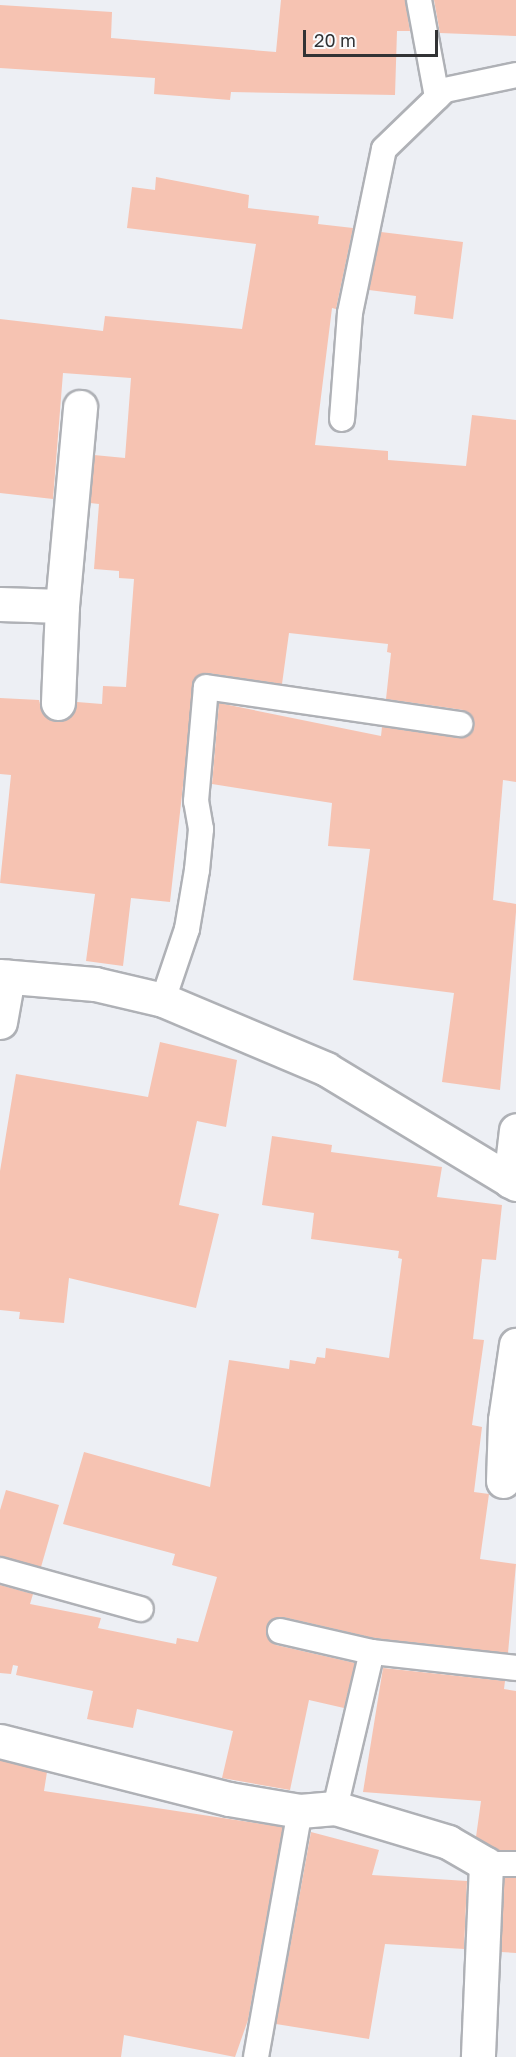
<!DOCTYPE html>
<style>
body{margin:0}
#map{position:relative;width:516px;height:2057px;overflow:hidden;background:#edeff4;font-family:"Golos Text",sans-serif}
div>[style]{position:absolute}
.building>*{inset:0;background:#f6c3b2}
.roads{filter:drop-shadow(2px 0 #afb1b6) drop-shadow(-2px 0 #afb1b6) drop-shadow(0 2px #afb1b6) drop-shadow(0 -2px #afb1b6)}
.service>*{height:24px;margin:-12px;padding:0 12px;transform-origin:12px;border-radius:12px;background:#fff}
.minor>*{height:33px;margin:-16.5px;padding:0 16.5px;transform-origin:16.5px;border-radius:16.5px;background:#fff}
span{translate:-50% -50%;white-space:nowrap;text-align:center;line-height:1.15;-webkit-text-stroke:4.5px #fbfcfe;paint-order:stroke}
.scale{position:absolute;left:303px;top:30px;width:135px;height:27px;box-sizing:border-box;border:3px solid #323335;border-top:0;padding-left:8px;font-size:18px;line-height:21px;white-space:nowrap;color:#323335;-webkit-text-stroke:4px #fbfcfe;paint-order:stroke}
</style>
<div id="map">
<div class="building">
<i style="clip-path:polygon(281px 0,405px 0,410px 31px,397px 31px,395px 95px,231px 92px,230px 100px,154px 94px,155px 78px,0 68px,0 5px,112px 12px,111px 38px,276px 52px)"></i>
<i style="clip-path:polygon(434px 0,516px 0,516px 36px,440px 33px)"></i>
<i style="clip-path:polygon(156px 177px,249px 195px,248px 208px,319px 216px,318px 224px,353px 228px,336px 309px,332px 308px,315px 445px,388px 451px,388px 460px,466px 466px,472px 415px,516px 420px,516px 782px,503px 780px,493px 900px,516px 904px,516px 912px,500px 1090px,442px 1082px,454px 993px,353px 980px,370px 849px,328px 846px,332px 803px,212px 784px,219px 703px,381px 736px,382px 727px,458px 738px,471px 733px,473px 719px,463px 710px,386px 699px,391px 653px,387px 652px,388px 644px,289px 633px,282px 684px,208px 673px,195px 678px,170px 902px,131px 898px,123px 966px,86px 961px,95px 894px,0 883px,11px 775px,0 774px,0 698px,39px 700px,42px 712px,58px 722px,73px 713px,77px 702px,102px 704px,103px 686px,126px 687px,134px 579px,119px 578px,119px 571px,94px 569px,99px 504px,90px 503px,94px 455px,125px 458px,131px 378px,63px 373px,53px 499px,0 493px,0 319px,103px 331px,105px 316px,242px 329px,256px 244px,127px 228px,132px 187px,155px 190px)"></i>
<i style="clip-path:polygon(381px 232px,463px 242px,453px 319px,414px 314px,416px 296px,369px 290px)"></i>
<i style="clip-path:polygon(160px 1042px,237px 1060px,226px 1127px,197px 1121px,179px 1205px,219px 1214px,196px 1308px,69px 1278px,64px 1323px,19px 1319px,20px 1312px,0 1310px,0 1171px,16px 1074px,148px 1097px)"></i>
<i style="clip-path:polygon(272px 1136px,332px 1145px,331px 1152px,442px 1167px,437px 1197px,502px 1205px,496px 1260px,482px 1259px,473px 1339px,484px 1340px,472px 1425px,482px 1427px,474px 1492px,489px 1494px,480px 1559px,516px 1564px,508px 1653px,374px 1638px,283px 1617px,270px 1621px,266px 1635px,276px 1645px,355px 1663px,344px 1708px,309px 1700px,290px 1790px,222px 1778px,233px 1731px,137px 1709px,133px 1728px,87px 1719px,93px 1691px,16px 1675px,18px 1666px,13px 1665px,11px 1674px,0 1673px,0 1585px,33px 1594px,30px 1604px,101px 1618px,98px 1628px,176px 1644px,177px 1638px,198px 1642px,217px 1577px,172px 1565px,175px 1554px,63px 1524px,84px 1452px,210px 1487px,229px 1360px,289px 1369px,290px 1360px,315px 1364px,317px 1357px,325px 1358px,326px 1348px,389px 1358px,402px 1259px,398px 1258px,399px 1251px,311px 1239px,314px 1213px,262px 1205px)"></i>
<i style="clip-path:polygon(6px 1490px,59px 1505px,41px 1567px,0 1556px,0 1510px)"></i>
<i style="clip-path:polygon(383px 1668px,505px 1681px,504px 1689px,516px 1691px,516px 1850px,497px 1850px,476px 1837px,481px 1801px,363px 1792px)"></i>
<i style="clip-path:polygon(0 1760px,47px 1772px,44px 1791px,283px 1827px,248px 2020px,235px 2057px,124px 2035px,121px 2057px,0 2057px)"></i>
<i style="clip-path:polygon(311px 1832px,379px 1850px,372px 1875px,467px 1881px,464px 1949px,385px 1944px,369px 2039px,276px 2024px)"></i>
<i style="clip-path:polygon(504px 1878px,516px 1878px,516px 1953px,501px 1952px)"></i>
</div>
<div class="roads">
<div class="service">
<i style="left:419px;top:0;width:99px;rotate:79.5deg"></i>
<i style="left:342px;top:419px;width:106px;rotate:-85.7deg"></i>
<i style="left:350px;top:313px;width:167px;rotate:-78.3deg"></i>
<i style="left:384px;top:149px;width:85px;rotate:-44deg"></i>
<i style="left:445px;top:90px;width:73px;rotate:-11.9deg"></i>
<i style="left:163px;top:1000px;width:75px;rotate:-71.3deg"></i>
<i style="left:187px;top:929px;width:60px;rotate:-80.4deg"></i>
<i style="left:197px;top:870px;width:41px;rotate:-84.4deg"></i>
<i style="left:201px;top:829px;width:28px;rotate:-100deg"></i>
<i style="left:196px;top:801px;width:114px;rotate:-85deg"></i>
<i style="left:206px;top:687px;width:257px;rotate:8.3deg"></i>
<i style="left:0;top:1570px;width:146px;rotate:15.5deg"></i>
<i style="left:280px;top:1631px;width:94px;rotate:12.9deg"></i>
<i style="left:335px;top:1808px;width:160px;rotate:-76.7deg"></i>
<i style="left:372px;top:1652px;width:145px;rotate:6.3deg"></i>
<i style="left:486px;top:1864px;width:30px"></i>
<i style="left:256px;top:2057px;width:250px;rotate:-79.9deg"></i>
</div>
<div class="minor">
<i style="left:0;top:604px;width:62px;rotate:1.8deg"></i>
<i style="left:62px;top:606px;width:97px;rotate:92.4deg"></i>
<i style="left:62px;top:606px;width:200px;rotate:-84.8deg"></i>
<i style="left:0;top:976px;width:95px;rotate:4.8deg"></i>
<i style="left:95px;top:984px;width:70px;rotate:13.2deg"></i>
<i style="left:163px;top:1000px;width:177px;rotate:22.9deg"></i>
<i style="left:326px;top:1069px;width:222px;rotate:31.2deg"></i>
<i style="left:0;top:1022px;width:46px;rotate:-79.9deg"></i>
<i style="left:510px;top:1181px;width:51px;rotate:-83.3deg"></i>
<i style="left:503px;top:1481px;width:61px;rotate:-88.1deg"></i>
<i style="left:505px;top:1420px;width:76px;rotate:-81.7deg"></i>
<i style="left:0;top:1741px;width:236px;rotate:14.2deg"></i>
<i style="left:229px;top:1799px;width:72px;rotate:9.6deg"></i>
<i style="left:300px;top:1811px;width:35px;rotate:-5deg"></i>
<i style="left:335px;top:1808px;width:118px;rotate:16.7deg"></i>
<i style="left:448px;top:1842px;width:44px;rotate:30.1deg"></i>
<i style="left:486px;top:1864px;width:193px;rotate:92.4deg"></i>
</div>
</div>
<div class="scale">20 m</div>
</div>
